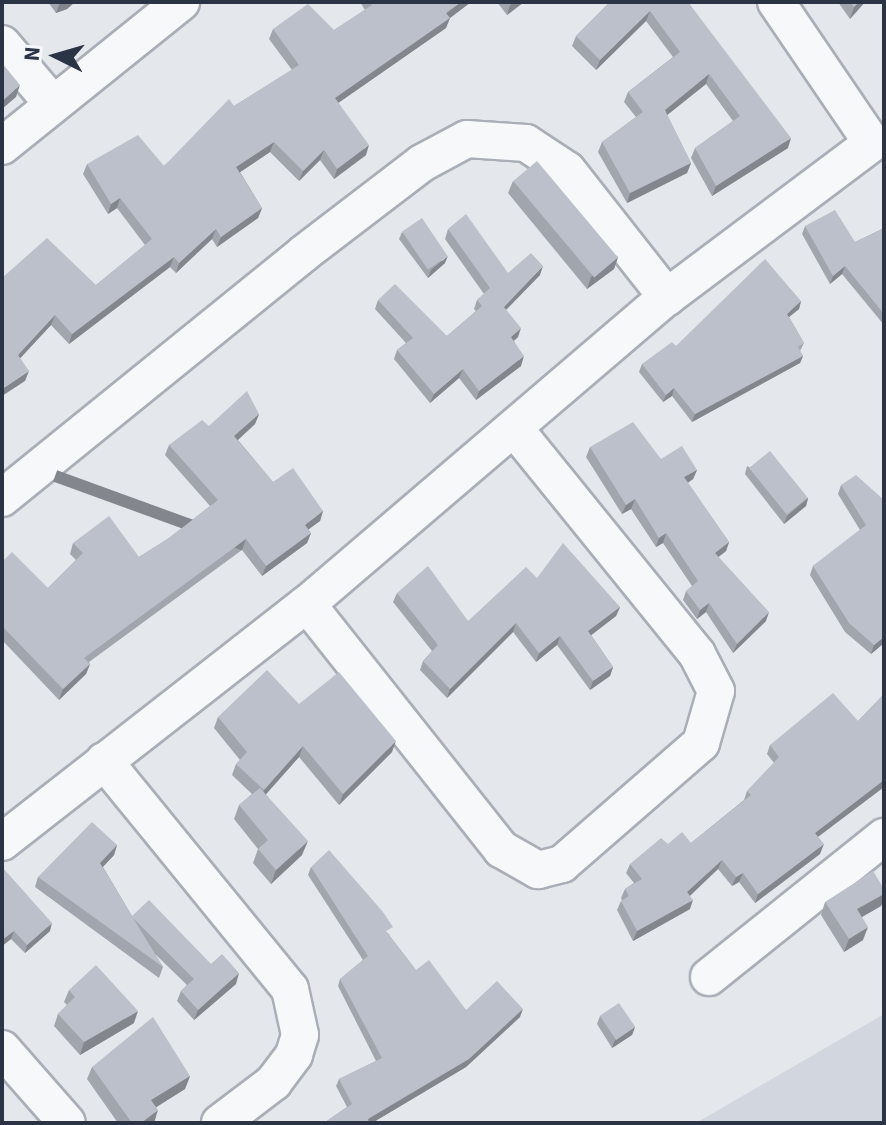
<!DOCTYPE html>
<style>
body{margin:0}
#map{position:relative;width:886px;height:1125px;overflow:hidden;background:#e4e7ec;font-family:"Source Sans 3",sans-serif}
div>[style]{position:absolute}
.built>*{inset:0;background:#d2d6de}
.roads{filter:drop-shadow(2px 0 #a9aeb7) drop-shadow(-2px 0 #a9aeb7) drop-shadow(0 2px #a9aeb7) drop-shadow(0 -2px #a9aeb7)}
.minor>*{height:36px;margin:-18px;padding:0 18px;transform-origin:18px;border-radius:18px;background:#f7f8fa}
.wall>*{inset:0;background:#a1a5ae}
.shaded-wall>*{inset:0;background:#83868d;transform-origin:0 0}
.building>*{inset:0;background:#bbc0ca;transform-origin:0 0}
span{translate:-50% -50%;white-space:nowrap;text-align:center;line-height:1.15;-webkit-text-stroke:7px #f4f6f9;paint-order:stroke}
.frame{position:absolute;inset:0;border:4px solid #2b3445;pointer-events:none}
.north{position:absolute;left:16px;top:16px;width:80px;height:80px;-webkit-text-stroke:6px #f4f6f9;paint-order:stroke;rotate:275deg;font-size:22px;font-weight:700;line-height:32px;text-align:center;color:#2b3445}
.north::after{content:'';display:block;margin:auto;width:28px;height:36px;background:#2b3445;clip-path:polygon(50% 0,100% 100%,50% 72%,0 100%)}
</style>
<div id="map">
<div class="built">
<i style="clip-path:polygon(884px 1014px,884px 1123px,696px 1123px)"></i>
</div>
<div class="roads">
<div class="minor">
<i style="left:2px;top:44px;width:77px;rotate:49.7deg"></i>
<i style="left:2px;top:146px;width:230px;rotate:-38.8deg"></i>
<i style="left:2px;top:498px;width:387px;rotate:-39deg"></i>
<i style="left:303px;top:254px;width:150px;rotate:-37.4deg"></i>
<i style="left:422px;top:163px;width:51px;rotate:-28.1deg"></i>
<i style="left:467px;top:139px;width:59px;rotate:3.9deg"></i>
<i style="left:526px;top:143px;width:49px;rotate:33.4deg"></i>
<i style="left:567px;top:170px;width:162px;rotate:51.8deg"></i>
<i style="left:307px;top:604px;width:313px;rotate:51.6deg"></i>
<i style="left:501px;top:849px;width:43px;rotate:29.6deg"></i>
<i style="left:538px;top:870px;width:25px;rotate:-14deg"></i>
<i style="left:562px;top:864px;width:184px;rotate:-41deg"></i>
<i style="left:701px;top:743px;width:54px;rotate:-73.9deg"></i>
<i style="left:716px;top:691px;width:42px;rotate:-117.2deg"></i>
<i style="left:697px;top:654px;width:289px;rotate:-129deg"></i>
<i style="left:104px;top:761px;width:294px;rotate:50.8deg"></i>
<i style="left:290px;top:989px;width:47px;rotate:77.7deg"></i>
<i style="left:300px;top:1035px;width:21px;rotate:107deg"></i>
<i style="left:294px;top:1055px;width:34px;rotate:127deg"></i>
<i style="left:274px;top:1082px;width:68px;rotate:142.8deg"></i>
<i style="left:2px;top:842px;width:387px;rotate:-38deg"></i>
<i style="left:307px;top:604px;width:473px;rotate:-40.5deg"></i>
<i style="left:667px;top:297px;width:256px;rotate:-36.9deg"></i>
<i style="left:872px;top:143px;width:171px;rotate:-124.2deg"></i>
<i style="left:709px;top:977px;width:224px;rotate:-38.7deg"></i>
<i style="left:2px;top:1049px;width:98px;rotate:48.7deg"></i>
</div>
</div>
<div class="wall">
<i style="clip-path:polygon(48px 2px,75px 2px,67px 9px,56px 13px)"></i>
<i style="clip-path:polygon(360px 2px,471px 2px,450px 18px,446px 28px,338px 103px,366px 155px,334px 179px,320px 160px,299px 181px,270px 152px,240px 172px,262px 208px,258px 218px,217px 247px,212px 239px,176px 273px,170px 267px,69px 344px,51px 325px,20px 358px,25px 381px,2px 278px,96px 285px,145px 245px,117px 208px,108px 214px,83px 174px,87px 164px,164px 166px,234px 106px,292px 70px,269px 39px,273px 29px,334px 30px,365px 10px)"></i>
<i style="clip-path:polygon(497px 2px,524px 2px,507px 15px)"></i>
<i style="clip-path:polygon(610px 2px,688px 2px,788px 148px,712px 196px,691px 158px,695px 148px,733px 121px,706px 84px,667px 115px,691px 163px,687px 173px,627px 203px,598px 152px,602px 142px,636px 117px,624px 102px,628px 92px,673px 57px,646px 21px,596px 70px,572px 46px,576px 36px)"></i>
<i style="clip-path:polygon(838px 2px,865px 2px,850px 19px)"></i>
<i style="clip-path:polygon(513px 181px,618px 257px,614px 269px,587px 289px,508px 193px)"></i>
<i style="clip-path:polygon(805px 226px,855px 242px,884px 228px,884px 325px,842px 274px,830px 284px,802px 234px)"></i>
<i style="clip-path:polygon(448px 229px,508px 273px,540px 275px,506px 310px,518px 337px,514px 341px,521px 366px,476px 400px,459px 378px,430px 403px,394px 359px,397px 350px,406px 343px,375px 309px,378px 300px,447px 336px,476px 311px,474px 309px,477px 300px,484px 294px,445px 239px)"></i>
<i style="clip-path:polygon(402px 232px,445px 263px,428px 278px,399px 239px)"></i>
<i style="clip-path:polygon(801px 301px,799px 309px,789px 317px,804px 343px,800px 351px,803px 356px,800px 363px,692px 422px,672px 396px,663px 402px,639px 372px,642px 364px,676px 346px)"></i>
<i style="clip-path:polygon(259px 414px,255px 424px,238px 440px,273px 482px,323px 511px,320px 521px,308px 529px,311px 533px,307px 543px,262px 576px,242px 550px,89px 662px,90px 664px,86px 674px,59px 700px,2px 640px,2px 562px,48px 588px,76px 560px,70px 554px,73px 543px,139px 557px,169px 538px,210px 506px,165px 455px,169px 445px,209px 426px)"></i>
<i style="clip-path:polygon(590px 447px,661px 459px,697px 470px,693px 479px,688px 483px,729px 542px,726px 551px,718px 557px,766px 621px,733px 653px,706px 612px,697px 619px,683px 600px,686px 591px,692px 586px,663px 543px,656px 547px,631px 509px,622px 514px,586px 457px)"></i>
<i style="clip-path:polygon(747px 466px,808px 498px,806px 506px,784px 524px,745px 474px)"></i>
<i style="clip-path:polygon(841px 485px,884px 500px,884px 643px,871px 654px,845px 632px,810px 575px,813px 566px,860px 530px,838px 494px)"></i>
<i style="clip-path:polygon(537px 578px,620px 607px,616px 616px,591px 635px,613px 667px,610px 676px,590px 690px,557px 645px,536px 662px,513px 632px,447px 698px,420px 670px,423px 661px,432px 651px,393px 602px,397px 593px,468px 621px)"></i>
<i style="clip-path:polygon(884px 694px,884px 787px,818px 837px,820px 854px,755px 903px,739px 882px,732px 886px,718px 869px,690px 896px,690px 909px,633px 941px,617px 910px,621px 901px,622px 900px,621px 898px,625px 889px,634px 883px,626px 873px,630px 864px,668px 844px,691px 843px,744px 800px,747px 791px,774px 763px,767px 754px,770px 745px,858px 721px)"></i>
<i style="clip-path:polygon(299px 704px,392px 752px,339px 805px,299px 757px,266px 794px,302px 855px,271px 884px,253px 863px,258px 849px,234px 819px,239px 805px,252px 794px,232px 775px,236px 764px,240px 760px,214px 728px,218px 717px)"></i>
<i style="clip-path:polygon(117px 845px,114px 855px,103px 867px,132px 916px,211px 964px,236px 984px,194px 1020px,177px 1001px,181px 991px,187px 985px,155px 954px,163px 967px,159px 978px,35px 887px,38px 877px)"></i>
<i style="clip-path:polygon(311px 867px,390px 935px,389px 935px,416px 970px,466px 1010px,520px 1017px,466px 1067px,372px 1123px,324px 1123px,347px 1107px,336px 1086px,339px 1079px,376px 1061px,338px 986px,340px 979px,363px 960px,308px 875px)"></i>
<i style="clip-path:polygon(2px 869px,50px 931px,25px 953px,11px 939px,2px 946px)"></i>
<i style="clip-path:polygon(884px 889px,884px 899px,881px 906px,862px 917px,863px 940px,844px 952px,821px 915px,825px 902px)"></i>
<i style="clip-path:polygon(69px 990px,134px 1023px,80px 1055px,54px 1026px,58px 1014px,67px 1005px,64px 1002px)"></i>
<i style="clip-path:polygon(600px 1016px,635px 1027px,632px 1035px,612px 1048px,597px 1024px)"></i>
<i style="clip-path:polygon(92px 1067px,190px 1076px,185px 1089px,156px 1107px,153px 1123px,118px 1123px,87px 1079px)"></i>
</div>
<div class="shaded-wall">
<i style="clip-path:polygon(60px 2px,75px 2px,67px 9px,56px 13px)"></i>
<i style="clip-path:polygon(461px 2px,471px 2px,450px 18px,446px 28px,331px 108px,335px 98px)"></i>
<i style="clip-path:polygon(514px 2px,524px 2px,507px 15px,510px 5px)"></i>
<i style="clip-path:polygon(859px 2px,865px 2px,850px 19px,854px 7px)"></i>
<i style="clip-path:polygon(650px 11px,646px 21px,596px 70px,600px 60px)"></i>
<i style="clip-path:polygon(709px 74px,706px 84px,661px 120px,665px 110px)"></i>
<i style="clip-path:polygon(20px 85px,16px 97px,2px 109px,2px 101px)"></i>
<i style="clip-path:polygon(791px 138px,788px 148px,712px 196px,716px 186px)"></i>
<i style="clip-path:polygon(274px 142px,270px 152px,233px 177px,236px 167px)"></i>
<i style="clip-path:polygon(369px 145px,366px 155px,334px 179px,337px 169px)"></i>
<i style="clip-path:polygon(324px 150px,320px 160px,299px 181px,303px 171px)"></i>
<i style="clip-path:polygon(691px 163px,687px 173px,627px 203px,630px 193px)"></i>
<i style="clip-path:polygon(120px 198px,117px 208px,108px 214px,111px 204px)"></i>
<i style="clip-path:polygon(262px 208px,258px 218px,217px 247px,221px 237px)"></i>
<i style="clip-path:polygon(216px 229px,212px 239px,176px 273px,179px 263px)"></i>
<i style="clip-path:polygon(448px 256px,445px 263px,428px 278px,431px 270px)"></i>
<i style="clip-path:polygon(174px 257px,170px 267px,69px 344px,72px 334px)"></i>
<i style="clip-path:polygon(618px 257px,614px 269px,587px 289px,591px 277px)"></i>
<i style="clip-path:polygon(543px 266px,540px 275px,500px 316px,504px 307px)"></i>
<i style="clip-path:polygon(845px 266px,842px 274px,830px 284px,833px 276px)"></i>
<i style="clip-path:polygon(801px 301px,799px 309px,784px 321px,787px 314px)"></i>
<i style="clip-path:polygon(55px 315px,51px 325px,14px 365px,18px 355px)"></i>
<i style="clip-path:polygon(521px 328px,518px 337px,507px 346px,511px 337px)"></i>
<i style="clip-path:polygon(524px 356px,521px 366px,476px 400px,479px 391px)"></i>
<i style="clip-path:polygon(803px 356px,800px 363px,692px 422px,695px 414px)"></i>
<i style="clip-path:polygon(463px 369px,459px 378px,430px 403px,434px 394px)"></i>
<i style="clip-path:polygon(29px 371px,25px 381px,2px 396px,2px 389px)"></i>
<i style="clip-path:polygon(674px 388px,672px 396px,663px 402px,666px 395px)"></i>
<i style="clip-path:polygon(259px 414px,255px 424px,230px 447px,234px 436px)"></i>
<i style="clip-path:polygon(697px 470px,693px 479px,681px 487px,684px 477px)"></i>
<i style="clip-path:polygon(808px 498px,806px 506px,784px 524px,787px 516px)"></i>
<i style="clip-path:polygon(635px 499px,631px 509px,622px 514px,626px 505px)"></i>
<i style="clip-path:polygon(323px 511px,320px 521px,301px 535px,305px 525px)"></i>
<i style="clip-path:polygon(311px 533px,307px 543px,262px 576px,266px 566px)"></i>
<i style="clip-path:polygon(666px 533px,663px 543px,656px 547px,659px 538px)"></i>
<i style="left:246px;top:539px;width:12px;height:201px;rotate:110deg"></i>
<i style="clip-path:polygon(729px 542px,726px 551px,712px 562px,715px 553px)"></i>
<i style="clip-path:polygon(709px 603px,706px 612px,697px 619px,700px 610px)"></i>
<i style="clip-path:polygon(620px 607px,616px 616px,585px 640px,588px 631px)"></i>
<i style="clip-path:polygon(769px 612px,766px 621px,733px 653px,737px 644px)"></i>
<i style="clip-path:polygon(516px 623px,513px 632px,447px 698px,450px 689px)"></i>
<i style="clip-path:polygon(560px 636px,557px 645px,536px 662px,539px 653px)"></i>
<i style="clip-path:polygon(884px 637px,884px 643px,871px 654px,874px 645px)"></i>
<i style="clip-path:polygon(90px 664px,86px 674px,59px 700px,63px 689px)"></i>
<i style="clip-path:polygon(613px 667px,610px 676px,590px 690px,593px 681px)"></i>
<i style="clip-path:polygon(396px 741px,392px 752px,339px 805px,343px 794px)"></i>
<i style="clip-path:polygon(303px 746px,299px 757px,260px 801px,264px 790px)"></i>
<i style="clip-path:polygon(884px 780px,884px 787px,811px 842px,815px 833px)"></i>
<i style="clip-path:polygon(308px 841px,302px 855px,271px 884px,276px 870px)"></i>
<i style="clip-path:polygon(824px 844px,820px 854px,755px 903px,758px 894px)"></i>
<i style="clip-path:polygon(117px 845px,114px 855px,96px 874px,100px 863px)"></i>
<i style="clip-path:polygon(722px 860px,718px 869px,683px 902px,687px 892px)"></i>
<i style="clip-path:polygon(743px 873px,739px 882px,732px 886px,736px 877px)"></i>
<i style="clip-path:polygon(884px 894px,884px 899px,881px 906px,853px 922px,857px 909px)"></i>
<i style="clip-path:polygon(693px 900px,690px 909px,633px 941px,637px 931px)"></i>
<i style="clip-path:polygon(52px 923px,50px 931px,25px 953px,27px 945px)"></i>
<i style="clip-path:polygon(868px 927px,863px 940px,844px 952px,849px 939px)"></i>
<i style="clip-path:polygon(14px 931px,11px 939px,2px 946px,2px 940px)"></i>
<i style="clip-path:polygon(239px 973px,236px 984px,194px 1020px,198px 1010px)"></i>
<i style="clip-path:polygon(523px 1009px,520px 1017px,466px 1067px,372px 1123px,366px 1123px,368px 1119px)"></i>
<i style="clip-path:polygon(138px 1011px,134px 1023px,80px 1055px,84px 1042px)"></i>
<i style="clip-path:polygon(635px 1027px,632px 1035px,612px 1048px,615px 1040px)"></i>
<i style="clip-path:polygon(190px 1076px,185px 1089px,147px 1113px,151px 1100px)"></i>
<i style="clip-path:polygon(158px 1110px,154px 1123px,141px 1123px)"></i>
</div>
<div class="building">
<i style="clip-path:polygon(370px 2px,461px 2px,446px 13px,450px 18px,335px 98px,369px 145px,337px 169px,324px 150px,303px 171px,274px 142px,236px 167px,262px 208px,221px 237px,216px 229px,179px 263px,174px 257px,72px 334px,55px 315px,18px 355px,29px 371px,2px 389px,2px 278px,47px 238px,96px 285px,152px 239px,120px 198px,111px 204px,87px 164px,138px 135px,164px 166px,229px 99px,234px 106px,299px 65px,273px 29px,308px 4px,334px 30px,372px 5px)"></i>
<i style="clip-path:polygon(610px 2px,688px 2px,791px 138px,716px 186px,695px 148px,740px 116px,709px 74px,665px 110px,691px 163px,630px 193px,602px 142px,643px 112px,628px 92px,680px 52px,650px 11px,600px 60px,576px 36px)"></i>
<i style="clip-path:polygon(850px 2px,859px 2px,854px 7px)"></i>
<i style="clip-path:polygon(2px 63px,20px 85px,2px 101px)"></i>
<i style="left:537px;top:161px;width:126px;height:31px;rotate:50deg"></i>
<i style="clip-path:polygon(835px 210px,855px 242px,884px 228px,884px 314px,845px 266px,833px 276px,805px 226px)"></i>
<i style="clip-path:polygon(466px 214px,508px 273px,531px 253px,543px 266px,504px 307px,521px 328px,511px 337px,524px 356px,479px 391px,463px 369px,434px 394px,397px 350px,413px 338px,378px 300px,395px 284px,447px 336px,482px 306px,477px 300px,490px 288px,448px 229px)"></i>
<i style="left:422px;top:218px;width:46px;height:24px;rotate:56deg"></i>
<i style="clip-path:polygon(765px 259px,801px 301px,787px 314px,804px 343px,798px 347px,803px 356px,695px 414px,674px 388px,666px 395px,642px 364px,672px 342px,676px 346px)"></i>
<i style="clip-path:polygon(247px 391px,259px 414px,234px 436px,273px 482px,293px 468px,323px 511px,305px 525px,311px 533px,266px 566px,246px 539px,84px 658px,90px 664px,63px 689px,2px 626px,2px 562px,12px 552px,48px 588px,83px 553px,73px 543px,109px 516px,139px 557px,169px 538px,218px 500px,169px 445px,202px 420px,209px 426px)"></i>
<i style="clip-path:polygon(633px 422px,661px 459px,682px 446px,697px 470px,684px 477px,729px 542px,715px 553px,769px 612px,737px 644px,709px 603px,700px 610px,686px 591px,698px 581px,666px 533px,659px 538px,635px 499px,626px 505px,590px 447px)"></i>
<i style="left:770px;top:451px;width:60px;height:27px;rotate:51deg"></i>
<i style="clip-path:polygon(856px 475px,884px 500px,884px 507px,882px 509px,884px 512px,884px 637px,874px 645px,849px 623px,813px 566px,866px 525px,841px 485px)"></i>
<i style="clip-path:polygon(563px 543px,620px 607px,588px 631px,613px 667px,593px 681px,560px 636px,539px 653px,516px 623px,450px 689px,423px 661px,438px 645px,397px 593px,428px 566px,468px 621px,526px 567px,537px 578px)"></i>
<i style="clip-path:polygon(267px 670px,299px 704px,339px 672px,396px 741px,343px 794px,303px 746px,264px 790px,236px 764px,247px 752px,218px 717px)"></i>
<i style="clip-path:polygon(833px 693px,858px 721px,884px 694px,884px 780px,815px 833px,824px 844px,758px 894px,743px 873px,736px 877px,722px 860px,687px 892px,693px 900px,637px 931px,621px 901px,629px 896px,625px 889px,642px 879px,630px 864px,661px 838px,668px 844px,682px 832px,691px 843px,751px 795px,747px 791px,779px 757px,770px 745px)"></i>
<i style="clip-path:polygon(260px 788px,308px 841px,276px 870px,258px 849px,268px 840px,239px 805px)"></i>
<i style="clip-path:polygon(92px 822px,117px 845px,100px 863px,132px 916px,149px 900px,211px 964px,222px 954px,239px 973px,198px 1010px,181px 991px,194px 979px,133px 918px,163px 967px,38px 877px)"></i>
<i style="clip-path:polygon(329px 850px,383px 912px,393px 927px,386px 931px,416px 970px,429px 960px,466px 1010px,497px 981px,523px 1009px,469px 1059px,368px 1119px,369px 1123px,324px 1123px,352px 1104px,339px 1079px,382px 1058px,340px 979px,368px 956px,311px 867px)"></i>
<i style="clip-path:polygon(3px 868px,52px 923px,27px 945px,14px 931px,2px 940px)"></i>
<i style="clip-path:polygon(873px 871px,884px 889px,884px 894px,857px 909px,868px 927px,849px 939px,825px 902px)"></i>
<i style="clip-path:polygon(96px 965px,138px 1011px,84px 1042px,58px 1014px,75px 997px,69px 990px)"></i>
<i style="left:619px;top:1003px;width:29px;height:23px;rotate:56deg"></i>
<i style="clip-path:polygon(153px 1017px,190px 1076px,151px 1100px,158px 1110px,141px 1123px,132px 1123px,92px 1067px)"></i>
</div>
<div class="frame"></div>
<div class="north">N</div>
</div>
